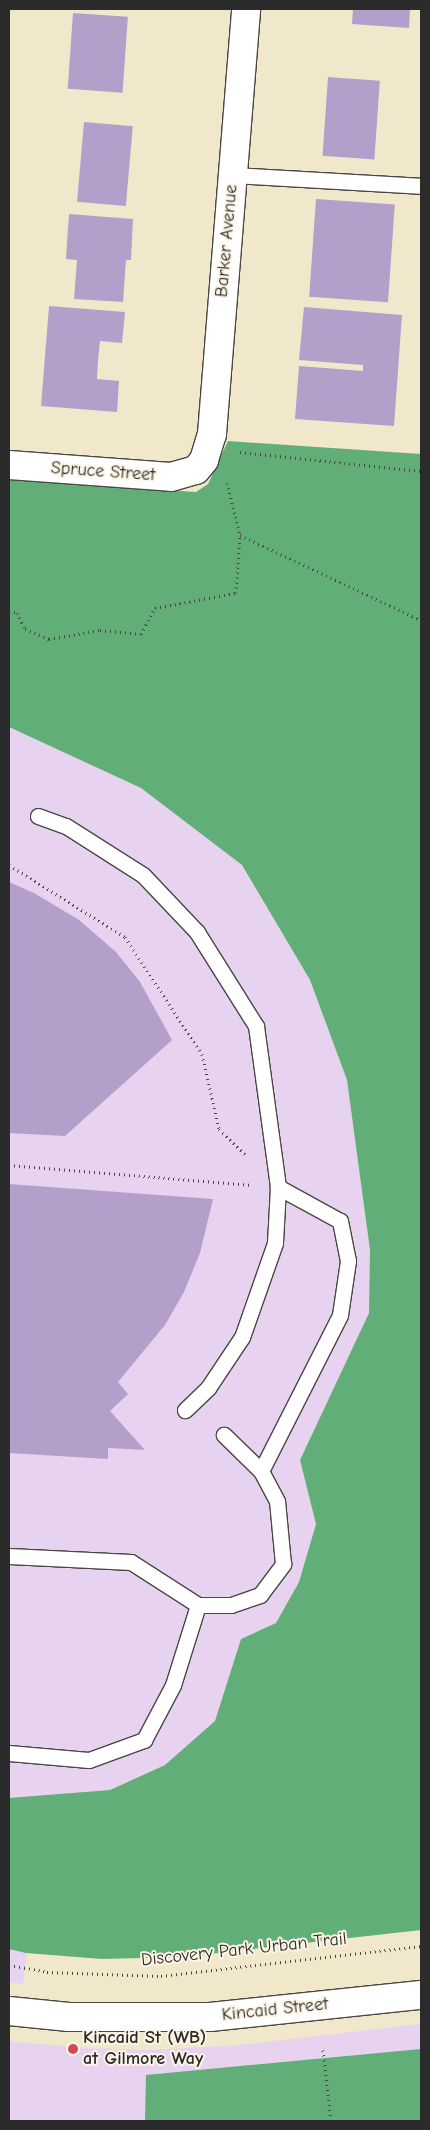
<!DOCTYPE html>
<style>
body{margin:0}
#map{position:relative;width:430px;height:2130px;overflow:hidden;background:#f1e8cc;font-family:"Comic Neue",sans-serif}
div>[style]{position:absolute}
.built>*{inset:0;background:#e7d2ef}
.forest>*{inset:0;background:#62ae78}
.building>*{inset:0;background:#b49fcb;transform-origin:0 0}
.path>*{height:3px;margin-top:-1.5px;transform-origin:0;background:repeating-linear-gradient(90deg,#494743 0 1px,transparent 0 5px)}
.roads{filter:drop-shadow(1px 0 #494743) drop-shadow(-1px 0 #494743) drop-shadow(0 1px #494743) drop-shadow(0 -1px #494743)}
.service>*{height:15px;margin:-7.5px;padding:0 7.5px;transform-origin:7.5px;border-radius:7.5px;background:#fff}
.minor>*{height:28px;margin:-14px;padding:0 14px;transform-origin:14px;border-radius:14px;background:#fff}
.tertiary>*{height:28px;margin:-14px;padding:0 14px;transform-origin:14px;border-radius:14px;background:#fff}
.dots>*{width:14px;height:14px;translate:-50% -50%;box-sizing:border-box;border:2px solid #fcf5e5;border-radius:50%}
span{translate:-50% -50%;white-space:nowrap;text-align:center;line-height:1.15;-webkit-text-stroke:4px #fcf5e5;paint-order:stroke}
.street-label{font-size:18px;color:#2b2b2b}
.poi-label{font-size:18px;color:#2b2b2b;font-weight:700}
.left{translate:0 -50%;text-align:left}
.frame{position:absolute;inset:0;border:10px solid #2b2b2b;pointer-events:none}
</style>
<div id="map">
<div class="built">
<i style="clip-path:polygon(9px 727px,141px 788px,242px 865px,310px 980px,347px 1080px,370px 1250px,369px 1313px,300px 1459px,316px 1524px,299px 1582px,276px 1623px,241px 1639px,216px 1721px,165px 1765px,110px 1790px,45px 1797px,23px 1984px,9px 1982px)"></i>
<i style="clip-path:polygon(421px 2024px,421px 2121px,9px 2121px,9px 2041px,83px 2048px,150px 2050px,238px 2045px)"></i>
</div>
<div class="forest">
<i style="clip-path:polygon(228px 441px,421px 454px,421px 1930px,182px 1957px,102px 1959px,26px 1953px,9px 1949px,9px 1798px,110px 1790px,165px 1765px,215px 1721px,241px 1639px,276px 1623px,299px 1582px,316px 1524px,300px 1460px,369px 1313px,370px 1250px,347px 1080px,310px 980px,242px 865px,141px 788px,9px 727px,9px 480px,196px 492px,208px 484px)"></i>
<i style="clip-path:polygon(421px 2049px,421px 2121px,145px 2121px,146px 2075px)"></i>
</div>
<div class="building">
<i style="clip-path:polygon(353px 9px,410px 9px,409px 28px,352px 24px)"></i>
<i style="left:73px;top:13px;width:55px;height:76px;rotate:4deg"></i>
<i style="left:328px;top:77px;width:52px;height:79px;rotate:4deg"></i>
<i style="left:84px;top:122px;width:49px;height:80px;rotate:5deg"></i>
<i style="left:316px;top:199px;width:79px;height:98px;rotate:4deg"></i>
<i style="clip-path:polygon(69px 214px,133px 219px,131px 260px,126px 260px,123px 302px,74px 299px,77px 260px,66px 259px)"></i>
<i style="clip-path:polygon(49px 306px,125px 312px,122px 343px,100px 341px,98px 361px,97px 379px,119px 381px,117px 412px,41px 406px)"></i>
<i style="clip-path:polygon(304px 307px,402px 315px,394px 426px,295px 419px,299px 366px,363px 371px,363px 365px,299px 360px)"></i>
<i style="clip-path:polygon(9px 882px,34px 893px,79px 920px,116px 952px,140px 982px,172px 1040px,65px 1136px,9px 1133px)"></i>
<i style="clip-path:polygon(9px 1184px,213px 1199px,200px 1253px,184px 1292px,165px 1325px,118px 1382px,128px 1394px,110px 1411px,145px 1450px,108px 1448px,108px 1459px,9px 1453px)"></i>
</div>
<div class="path">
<i style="left:240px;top:452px;width:182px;rotate:6deg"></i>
<i style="left:227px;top:483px;width:54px;rotate:76deg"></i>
<i style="left:9px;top:611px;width:8px;rotate:14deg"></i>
<i style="left:17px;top:613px;width:18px;rotate:63deg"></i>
<i style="left:25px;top:629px;width:26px;rotate:23deg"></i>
<i style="left:49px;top:639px;width:52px;rotate:-10deg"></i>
<i style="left:100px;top:630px;width:41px;rotate:5.6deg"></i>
<i style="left:141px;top:634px;width:30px;rotate:-62deg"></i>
<i style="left:155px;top:608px;width:82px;rotate:-10.5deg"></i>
<i style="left:236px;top:593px;width:58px;rotate:-86.1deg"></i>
<i style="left:240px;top:535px;width:200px;rotate:25.2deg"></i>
<i style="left:9px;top:865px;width:137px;rotate:31.8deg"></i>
<i style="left:125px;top:937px;width:140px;rotate:56.7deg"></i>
<i style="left:202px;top:1054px;width:77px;rotate:77.2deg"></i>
<i style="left:219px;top:1129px;width:39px;rotate:44deg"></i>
<i style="left:9px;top:1165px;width:244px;rotate:4.7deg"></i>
<i style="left:9px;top:1965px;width:39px;rotate:10deg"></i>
<i style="left:47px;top:1972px;width:114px;rotate:2deg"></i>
<i style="left:161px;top:1976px;width:262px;rotate:-6.6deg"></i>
<i style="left:323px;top:2050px;width:71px;rotate:83.6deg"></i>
</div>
<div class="roads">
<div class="service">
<i style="left:232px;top:175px;width:189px;rotate:3.3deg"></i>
<i style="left:38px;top:816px;width:30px;rotate:20deg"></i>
<i style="left:66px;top:826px;width:91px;rotate:32.5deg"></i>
<i style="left:143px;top:875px;width:79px;rotate:46.5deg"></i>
<i style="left:197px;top:932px;width:111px;rotate:57.9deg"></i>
<i style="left:256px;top:1026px;width:162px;rotate:82.2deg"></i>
<i style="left:278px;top:1187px;width:56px;rotate:93.1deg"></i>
<i style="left:275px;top:1243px;width:100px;rotate:109.3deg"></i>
<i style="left:242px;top:1337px;width:61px;rotate:123.7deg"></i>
<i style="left:208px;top:1388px;width:32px;rotate:136deg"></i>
<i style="left:261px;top:1471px;width:175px;rotate:-63.1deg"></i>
<i style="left:340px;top:1315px;width:55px;rotate:-81.6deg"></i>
<i style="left:348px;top:1261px;width:41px;rotate:-101.3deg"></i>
<i style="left:340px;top:1221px;width:71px;rotate:-151.3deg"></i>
<i style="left:9px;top:1556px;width:122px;rotate:2.8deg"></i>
<i style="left:131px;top:1562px;width:80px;rotate:32.7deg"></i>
<i style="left:9px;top:1753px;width:80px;rotate:5deg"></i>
<i style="left:89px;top:1760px;width:59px;rotate:-20deg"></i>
<i style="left:144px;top:1740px;width:62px;rotate:-62.2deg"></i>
<i style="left:173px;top:1685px;width:84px;rotate:-72.6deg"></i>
<i style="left:198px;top:1605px;width:33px"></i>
<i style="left:231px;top:1605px;width:31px;rotate:-19deg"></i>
<i style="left:260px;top:1595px;width:39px;rotate:-53deg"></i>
<i style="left:283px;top:1564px;width:63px;rotate:-95.4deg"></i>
<i style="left:277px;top:1501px;width:34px;rotate:-118deg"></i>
<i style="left:261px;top:1471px;width:52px;rotate:-135.8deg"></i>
</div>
<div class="minor">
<i style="left:9px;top:465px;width:162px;rotate:4.2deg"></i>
<i style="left:171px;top:477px;width:26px;rotate:-16deg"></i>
<i style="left:196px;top:470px;width:13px;rotate:-51deg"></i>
<i style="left:204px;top:460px;width:27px;rotate:-73deg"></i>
<i style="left:212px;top:434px;width:426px;rotate:-85.4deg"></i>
</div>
<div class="tertiary">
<i style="left:9px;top:2011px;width:60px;rotate:5.7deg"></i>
<i style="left:69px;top:2017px;width:141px"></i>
<i style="left:210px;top:2017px;width:212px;rotate:-6deg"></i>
</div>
</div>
<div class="dots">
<i style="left:73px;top:2049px;background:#d1495b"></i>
</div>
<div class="street-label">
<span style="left:227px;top:241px;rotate:-85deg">Barker Avenue</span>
<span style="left:103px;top:472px;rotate:4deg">Spruce Street</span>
<span style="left:244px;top:1950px;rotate:-6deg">Discovery Park Urban Trail</span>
<span style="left:275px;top:2010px;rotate:-6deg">Kincaid Street</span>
</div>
<div class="poi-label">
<span class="left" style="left:83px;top:2049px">Kincaid St (WB)<br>at Gilmore Way</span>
</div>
<div class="frame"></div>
</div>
